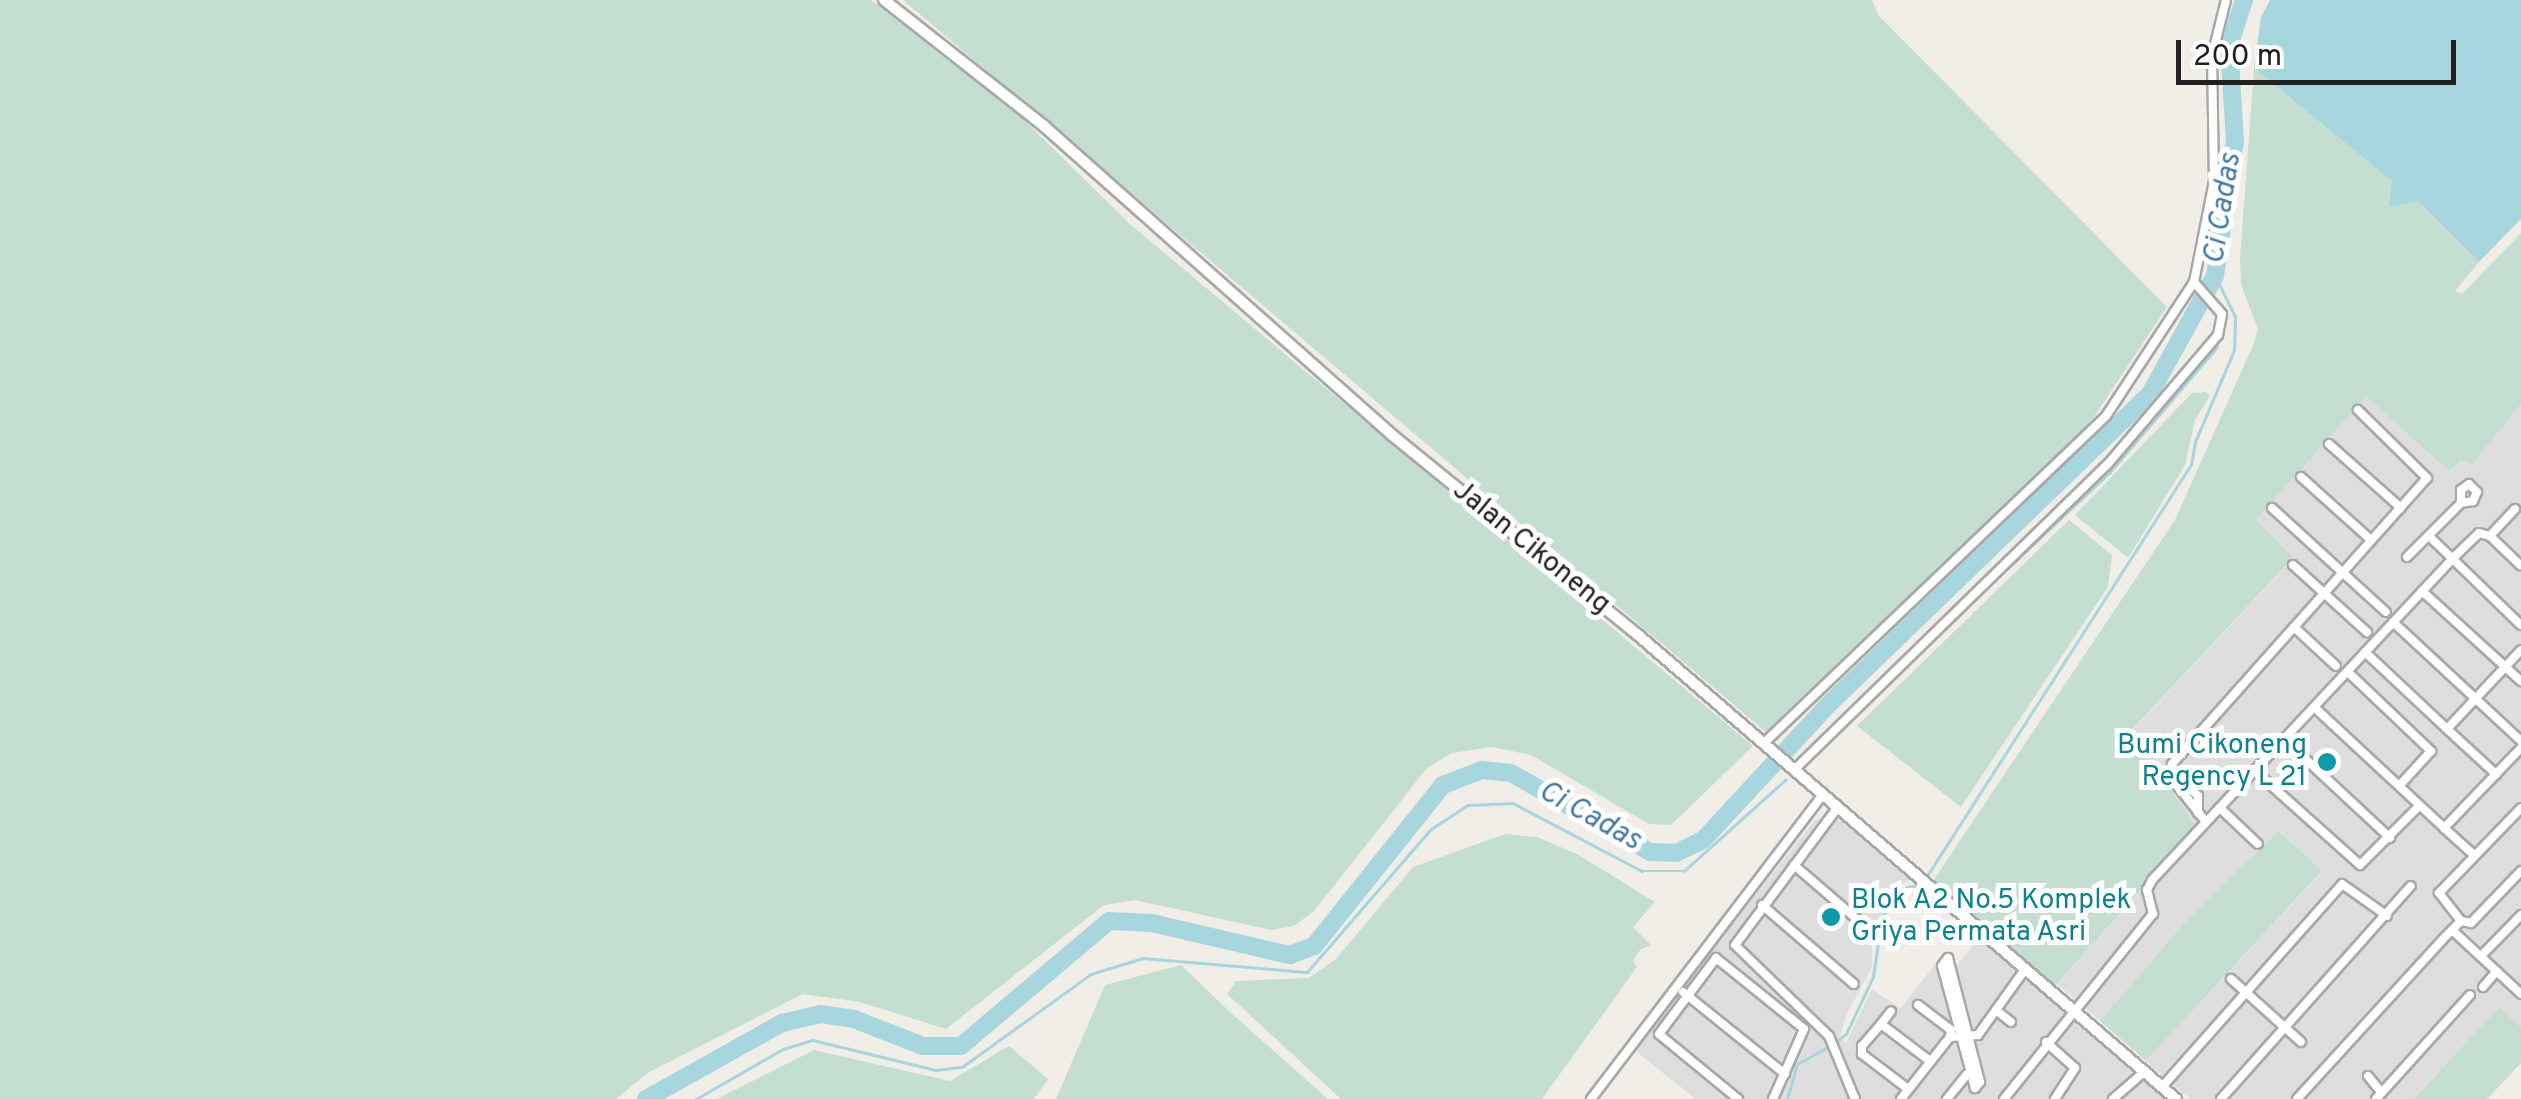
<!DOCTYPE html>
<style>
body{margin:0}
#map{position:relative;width:2521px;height:1099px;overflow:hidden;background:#f1ede7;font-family:Overpass,sans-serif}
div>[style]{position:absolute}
.residential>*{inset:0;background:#dfdede}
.wetland>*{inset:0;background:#c4dfd1}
.water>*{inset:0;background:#a8d6df}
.stream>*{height:2.5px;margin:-1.25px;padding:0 1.25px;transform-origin:1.25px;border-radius:1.25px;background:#a8d6df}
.river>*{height:18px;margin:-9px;padding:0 9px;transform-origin:9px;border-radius:9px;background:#a8d6df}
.roads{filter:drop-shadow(2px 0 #a8a8a8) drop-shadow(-2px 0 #a8a8a8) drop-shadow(0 2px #a8a8a8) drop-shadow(0 -2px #a8a8a8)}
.minor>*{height:8px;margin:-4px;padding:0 4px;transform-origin:4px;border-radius:4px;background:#fff}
.tertiary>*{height:10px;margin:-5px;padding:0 5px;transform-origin:5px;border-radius:5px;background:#fff}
.dots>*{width:28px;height:28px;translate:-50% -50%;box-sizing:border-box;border:5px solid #fff;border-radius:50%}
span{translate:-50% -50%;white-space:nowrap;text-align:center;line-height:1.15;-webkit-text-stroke:10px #fff;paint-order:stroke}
.street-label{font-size:28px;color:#212121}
.culture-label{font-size:28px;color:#0d838f}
.right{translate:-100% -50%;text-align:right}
.left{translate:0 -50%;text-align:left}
.water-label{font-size:30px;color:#4679a2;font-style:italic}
.scale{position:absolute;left:2176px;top:40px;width:280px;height:45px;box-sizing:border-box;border:5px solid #212121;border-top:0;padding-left:12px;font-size:30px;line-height:35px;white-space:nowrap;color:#212121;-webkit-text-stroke:8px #fff;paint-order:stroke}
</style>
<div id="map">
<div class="residential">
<i style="clip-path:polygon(2366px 396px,2472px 463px,2521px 404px,2521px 1027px,2499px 1007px,2414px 1099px,2190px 1099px,2146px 1061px,2322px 872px,2280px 831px,2187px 920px,2100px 1021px,2057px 984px,2197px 829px,2130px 733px,2293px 559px,2256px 520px)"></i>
<i style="clip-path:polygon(1830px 817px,1852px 824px,1915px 877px,1898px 887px,1872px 928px,1872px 967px,1846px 1016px,1840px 1036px,1846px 1043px,1872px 989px,1900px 1009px,1943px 954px,1957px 965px,1981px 936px,2167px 1099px,1696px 1099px,1633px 1049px,1815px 820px)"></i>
</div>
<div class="wetland">
<i style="clip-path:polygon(0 0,871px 0,1023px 119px,1131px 225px,1753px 746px,1671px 825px,1649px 824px,1531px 755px,1492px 747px,1452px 753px,1427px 768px,1314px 911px,1294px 926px,1271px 930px,1135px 900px,1104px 905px,946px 1029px,860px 1002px,803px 994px,649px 1072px,616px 1099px,0 1099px)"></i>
<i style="clip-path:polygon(903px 0,1872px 0,1879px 16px,2167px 307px,2088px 426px,1766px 732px)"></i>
<i style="clip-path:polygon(2254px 68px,2418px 201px,2479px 262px,2455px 291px,2462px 294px,2521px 233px,2521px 404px,2472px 464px,2460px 460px,2449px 471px,2366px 396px,2256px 520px,2293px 558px,2130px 732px,2197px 828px,2054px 987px,1933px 881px,2175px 520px,2254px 343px,2258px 329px,2241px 285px,2240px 259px)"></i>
<i style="clip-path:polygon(2206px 392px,2210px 396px,2195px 420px,2185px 465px,2128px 558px,2075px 515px,2192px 393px)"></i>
<i style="clip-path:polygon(2069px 520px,2112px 555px,2108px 587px,1961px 807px,1857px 726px)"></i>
<i style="clip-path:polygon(2279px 831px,2322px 871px,2146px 1061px,2100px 1021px,2187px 920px)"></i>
<i style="clip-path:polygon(1505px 834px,1537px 837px,1577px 854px,1655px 902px,1633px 927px,1651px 945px,1640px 950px,1633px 961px,1637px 967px,1542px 1099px,1341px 1099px,1227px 994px,1236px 981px,1309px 978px,1336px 959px,1413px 867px)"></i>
<i style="clip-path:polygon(1181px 965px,1232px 1014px,1328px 1099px,1056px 1099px,1105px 985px)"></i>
<i style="clip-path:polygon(2499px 1007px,2521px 1027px,2521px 1063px,2487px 1099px,2414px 1099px)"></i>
<i style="clip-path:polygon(1009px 1046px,1048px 1079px,1034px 1099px,717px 1099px,814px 1050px,950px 1081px)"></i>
</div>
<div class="water">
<i style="clip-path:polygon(2270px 0,2521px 0,2521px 219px,2479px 262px,2418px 201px,2389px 207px,2392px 181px,2254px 68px,2261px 17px)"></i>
</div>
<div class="stream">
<i style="left:1962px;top:611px;width:202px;rotate:-43.2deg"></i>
<i style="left:2109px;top:473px;width:166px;rotate:-49.4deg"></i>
<i style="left:1925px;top:879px;width:492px;rotate:-57.3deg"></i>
<i style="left:2191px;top:465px;width:23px;rotate:-80deg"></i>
<i style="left:2195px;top:442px;width:100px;rotate:-67deg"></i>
<i style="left:2234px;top:350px;width:33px;rotate:-88deg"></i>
<i style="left:2235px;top:317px;width:46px;rotate:-116deg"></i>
<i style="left:1836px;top:1042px;width:13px;rotate:-39deg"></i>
<i style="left:1846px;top:1034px;width:63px;rotate:-64.7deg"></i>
<i style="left:1873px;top:977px;width:62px;rotate:-81.6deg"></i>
<i style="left:1882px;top:916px;width:38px;rotate:-49deg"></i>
<i style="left:1907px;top:887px;width:14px;rotate:-8deg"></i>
<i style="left:696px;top:1099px;width:100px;rotate:-29.9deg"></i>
<i style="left:783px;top:1049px;width:31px;rotate:-17deg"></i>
<i style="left:813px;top:1040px;width:127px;rotate:13.7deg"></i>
<i style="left:936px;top:1070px;width:26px;rotate:-7deg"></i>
<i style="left:962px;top:1067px;width:159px;rotate:-35.8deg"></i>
<i style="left:1091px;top:974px;width:54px;rotate:-17.1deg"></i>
<i style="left:1143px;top:958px;width:165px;rotate:4.9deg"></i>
<i style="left:1307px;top:972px;width:189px;rotate:-49.1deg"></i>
<i style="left:1431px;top:829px;width:44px;rotate:-33deg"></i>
<i style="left:1468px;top:805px;width:45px;rotate:-2.5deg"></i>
<i style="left:1513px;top:803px;width:146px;rotate:27.8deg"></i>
<i style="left:1642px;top:871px;width:42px"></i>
<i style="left:1684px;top:871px;width:136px;rotate:-42deg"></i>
<i style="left:1787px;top:1099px;width:36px;rotate:-74deg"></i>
<i style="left:1797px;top:1064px;width:37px;rotate:-29deg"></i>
</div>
<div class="river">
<i style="left:646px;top:1099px;width:156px;rotate:-29.2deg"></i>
<i style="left:782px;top:1023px;width:39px;rotate:-13deg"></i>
<i style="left:820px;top:1014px;width:34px;rotate:8deg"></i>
<i style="left:854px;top:1019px;width:74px;rotate:21.4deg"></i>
<i style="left:923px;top:1046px;width:38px"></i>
<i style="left:961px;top:1046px;width:194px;rotate:-40.2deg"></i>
<i style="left:1109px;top:921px;width:43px;rotate:2.7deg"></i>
<i style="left:1152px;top:923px;width:142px;rotate:13.1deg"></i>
<i style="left:1290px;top:955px;width:26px;rotate:-21deg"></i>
<i style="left:1314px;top:946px;width:206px;rotate:-51.3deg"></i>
<i style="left:1443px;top:785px;width:42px;rotate:-21deg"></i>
<i style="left:1482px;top:770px;width:29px;rotate:6deg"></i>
<i style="left:1511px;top:773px;width:160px;rotate:29.6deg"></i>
<i style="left:1650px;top:852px;width:26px;rotate:2deg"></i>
<i style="left:1676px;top:853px;width:30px;rotate:-26deg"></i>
<i style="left:1703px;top:840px;width:184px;rotate:-47.2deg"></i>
<i style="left:1828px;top:705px;width:448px;rotate:-44deg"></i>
<i style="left:2150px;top:394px;width:135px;rotate:-61.2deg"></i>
<i style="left:2215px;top:276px;width:136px;rotate:-81.6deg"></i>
<i style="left:2235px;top:141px;width:95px;rotate:-93.6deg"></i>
<i style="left:2229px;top:46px;width:48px;rotate:-71.9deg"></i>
</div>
<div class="roads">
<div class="minor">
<i style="left:2329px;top:444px;width:96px;rotate:41.6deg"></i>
<i style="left:2301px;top:477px;width:94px;rotate:42deg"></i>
<i style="left:2272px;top:508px;width:154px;rotate:42.4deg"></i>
<i style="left:2515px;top:509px;width:37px;rotate:133deg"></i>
<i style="left:2490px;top:536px;width:42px;rotate:44deg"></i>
<i style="left:2429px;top:536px;width:128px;rotate:44.1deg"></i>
<i style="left:2407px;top:557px;width:76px;rotate:-45deg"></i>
<i style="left:2461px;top:503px;width:12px;rotate:-9deg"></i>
<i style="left:2473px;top:501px;width:10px;rotate:-66deg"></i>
<i style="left:2477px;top:492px;width:11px;rotate:-135deg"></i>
<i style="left:2469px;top:484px;width:10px;rotate:143deg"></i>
<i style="left:2461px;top:490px;width:13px;rotate:90deg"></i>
<i style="left:2293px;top:565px;width:100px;rotate:42.2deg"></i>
<i style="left:2422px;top:591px;width:134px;rotate:42.3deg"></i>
<i style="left:2393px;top:622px;width:175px;rotate:42.9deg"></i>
<i style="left:2294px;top:627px;width:57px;rotate:42.9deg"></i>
<i style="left:2365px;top:652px;width:112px;rotate:43.2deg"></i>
<i style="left:2447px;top:729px;width:108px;rotate:-46.9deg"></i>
<i style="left:2348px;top:672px;width:115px;rotate:43.6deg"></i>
<i style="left:2431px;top:751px;width:47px;rotate:132.4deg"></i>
<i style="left:2314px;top:707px;width:178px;rotate:42.9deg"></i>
<i style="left:2447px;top:729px;width:67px;rotate:42.6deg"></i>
<i style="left:2284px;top:739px;width:145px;rotate:43deg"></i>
<i style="left:1764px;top:743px;width:473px;rotate:-43.7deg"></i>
<i style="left:2106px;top:416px;width:160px;rotate:-56.7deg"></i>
<i style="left:1794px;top:770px;width:437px;rotate:-44.3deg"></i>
<i style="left:2107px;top:465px;width:171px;rotate:-49.5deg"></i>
<i style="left:2218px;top:335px;width:21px;rotate:-79deg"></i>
<i style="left:2222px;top:314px;width:43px;rotate:-131.2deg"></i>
<i style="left:2194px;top:282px;width:103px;rotate:-78.8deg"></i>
<i style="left:2214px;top:181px;width:125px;rotate:-90.9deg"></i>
<i style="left:2212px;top:56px;width:58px;rotate:-76deg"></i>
<i style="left:2255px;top:771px;width:141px;rotate:41.8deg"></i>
<i style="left:2360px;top:865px;width:83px;rotate:-45deg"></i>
<i style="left:2171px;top:773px;width:35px;rotate:40deg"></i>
<i style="left:2198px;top:796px;width:17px;rotate:90deg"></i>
<i style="left:1838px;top:807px;width:172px;rotate:126.7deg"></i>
<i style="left:1735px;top:945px;width:131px;rotate:44.1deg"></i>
<i style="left:1829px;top:1036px;width:68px;rotate:67.6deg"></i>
<i style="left:2220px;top:808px;width:52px;rotate:43.5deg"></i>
<i style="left:2206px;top:822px;width:48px;rotate:-128.3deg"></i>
<i style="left:2176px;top:784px;width:20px;rotate:-101deg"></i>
<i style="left:2172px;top:764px;width:383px;rotate:-48.3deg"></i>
<i style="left:2427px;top:478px;width:97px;rotate:-135.4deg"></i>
<i style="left:2474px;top:855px;width:40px;rotate:-138deg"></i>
<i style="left:2444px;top:828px;width:111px;rotate:-46.1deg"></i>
<i style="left:1794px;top:865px;width:95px;rotate:40.7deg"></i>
<i style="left:1762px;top:905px;width:121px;rotate:40.7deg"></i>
<i style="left:2461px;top:921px;width:36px;rotate:-128deg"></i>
<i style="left:2439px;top:893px;width:118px;rotate:-46deg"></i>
<i style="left:2452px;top:930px;width:94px;rotate:42.8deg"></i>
<i style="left:2482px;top:955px;width:56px;rotate:-45.7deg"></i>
<i style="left:1948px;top:958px;width:128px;rotate:75.5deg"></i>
<i style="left:1980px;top:1082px;width:8px;rotate:130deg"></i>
<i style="left:1975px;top:1088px;width:126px;rotate:-105.1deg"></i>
<i style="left:1942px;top:966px;width:10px;rotate:-53deg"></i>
<i style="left:2231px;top:979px;width:94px;rotate:42deg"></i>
<i style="left:2483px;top:987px;width:21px;rotate:-49deg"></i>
<i style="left:1683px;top:992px;width:131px;rotate:38.8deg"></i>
<i style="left:1918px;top:1005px;width:41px;rotate:37.1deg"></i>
<i style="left:1951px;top:1030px;width:7px;rotate:98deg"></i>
<i style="left:1996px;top:1010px;width:19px;rotate:39deg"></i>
<i style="left:1881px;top:1024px;width:16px;rotate:-52deg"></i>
<i style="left:1978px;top:1035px;width:82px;rotate:-54.4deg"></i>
<i style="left:2046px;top:1042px;width:39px;rotate:42deg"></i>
<i style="left:2075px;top:1068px;width:37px;rotate:123deg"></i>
<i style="left:2368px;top:1076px;width:21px;rotate:51deg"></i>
<i style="left:2162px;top:1087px;width:271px;rotate:-48.4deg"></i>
<i style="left:2342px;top:884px;width:55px;rotate:35.4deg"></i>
<i style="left:1908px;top:1089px;width:58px;rotate:-142.7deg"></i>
<i style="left:1862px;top:1054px;width:8px;rotate:-90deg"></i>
<i style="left:1862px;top:1046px;width:29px;rotate:-49deg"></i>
<i style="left:1881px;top:1024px;width:61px;rotate:37.1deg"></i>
<i style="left:1591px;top:1099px;width:382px;rotate:-52.7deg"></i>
<i style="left:1738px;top:1099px;width:102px;rotate:-140.6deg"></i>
<i style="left:1659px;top:1034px;width:95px;rotate:-53.1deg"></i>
<i style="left:1716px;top:958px;width:113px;rotate:38.9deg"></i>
<i style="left:1804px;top:1029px;width:77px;rotate:113.9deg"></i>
<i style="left:1901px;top:1099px;width:79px;rotate:-51.7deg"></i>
<i style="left:1950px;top:1037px;width:28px;rotate:-4deg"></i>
<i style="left:1947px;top:1099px;width:32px;rotate:-51deg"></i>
<i style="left:2004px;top:1099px;width:238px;rotate:-51.2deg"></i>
<i style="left:2153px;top:914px;width:25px;rotate:-104deg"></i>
<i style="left:2147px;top:890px;width:11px;rotate:-63deg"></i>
<i style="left:2152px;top:880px;width:439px;rotate:-46.9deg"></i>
<i style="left:2452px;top:559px;width:37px;rotate:-44deg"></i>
<i style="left:2479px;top:533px;width:11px;rotate:15deg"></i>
<i style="left:2113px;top:1099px;width:43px;rotate:-41.2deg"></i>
<i style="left:2221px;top:1099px;width:285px;rotate:-48.3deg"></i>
<i style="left:2297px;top:1099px;width:215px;rotate:-47.6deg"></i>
<i style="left:2442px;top:940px;width:27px;rotate:-45deg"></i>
<i style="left:2461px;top:921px;width:10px;rotate:11deg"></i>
<i style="left:2471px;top:923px;width:72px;rotate:-46.1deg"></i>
<i style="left:2376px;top:1099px;width:140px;rotate:-47.9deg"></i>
</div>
<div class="tertiary">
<i style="left:884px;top:0;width:204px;rotate:38.2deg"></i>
<i style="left:1044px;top:126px;width:465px;rotate:41.6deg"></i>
<i style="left:1392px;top:435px;width:317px;rotate:39.1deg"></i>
<i style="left:1638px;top:635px;width:710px;rotate:40.78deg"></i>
</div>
</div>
<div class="dots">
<i style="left:2327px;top:762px;background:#0f9aa8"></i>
<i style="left:1831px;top:917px;background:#0f9aa8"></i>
</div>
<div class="street-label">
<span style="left:1531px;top:548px;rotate:39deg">Jalan Cikoneng</span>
</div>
<div class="culture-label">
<span class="right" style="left:2307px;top:762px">Bumi Cikoneng<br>Regency L 21</span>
<span class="left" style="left:1851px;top:917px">Blok A2 No.5 Komplek<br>Griya Permata Asri</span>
</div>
<div class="water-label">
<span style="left:2224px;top:209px;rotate:-81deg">Ci Cadas</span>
<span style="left:1589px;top:817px;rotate:29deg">Ci Cadas</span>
</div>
<div class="scale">200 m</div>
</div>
